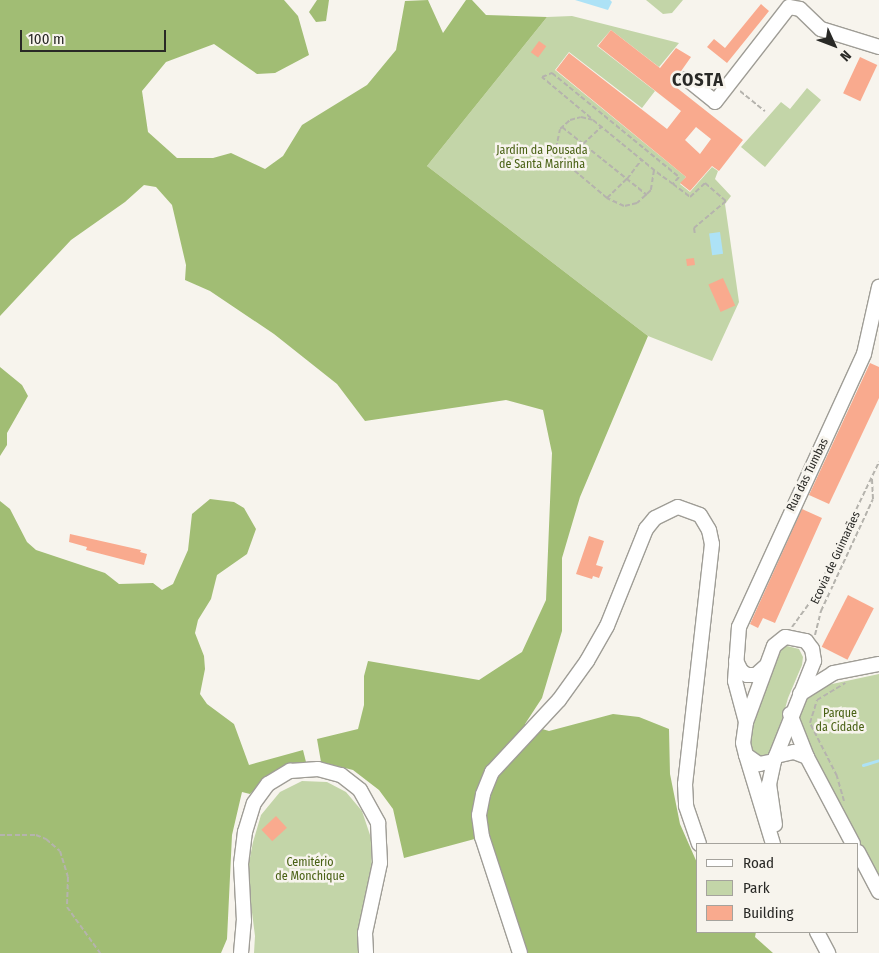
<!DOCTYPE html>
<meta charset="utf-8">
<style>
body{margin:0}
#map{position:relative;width:879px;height:953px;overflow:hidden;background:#f7f4ed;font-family:"Fira Sans Condensed",sans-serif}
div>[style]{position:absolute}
.green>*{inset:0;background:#c3d5a8}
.forest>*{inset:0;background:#a1bd74}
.water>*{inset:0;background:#ade2f6;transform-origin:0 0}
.stream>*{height:3px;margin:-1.5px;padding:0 1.5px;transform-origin:1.5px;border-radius:1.5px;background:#ade2f6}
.building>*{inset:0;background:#f9aa8e;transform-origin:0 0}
.path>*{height:2px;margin-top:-1px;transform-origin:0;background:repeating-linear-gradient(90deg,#b5b3ad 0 5px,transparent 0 7.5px)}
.roads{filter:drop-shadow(1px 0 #9f9d96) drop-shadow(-1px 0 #9f9d96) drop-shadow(0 1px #9f9d96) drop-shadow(0 -1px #9f9d96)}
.minor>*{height:14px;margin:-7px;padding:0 7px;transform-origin:7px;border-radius:7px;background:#fff}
span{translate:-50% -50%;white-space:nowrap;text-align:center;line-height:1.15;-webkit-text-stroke:5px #f7f4ed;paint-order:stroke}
.park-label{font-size:12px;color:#496114}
.street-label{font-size:12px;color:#292926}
.district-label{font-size:18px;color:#292926;font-weight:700;letter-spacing:1px}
.legend{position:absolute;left:696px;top:843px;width:162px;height:90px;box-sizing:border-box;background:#f7f4ed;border:1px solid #a5a39d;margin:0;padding:6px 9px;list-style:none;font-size:15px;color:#292926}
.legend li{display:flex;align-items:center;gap:10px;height:25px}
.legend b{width:25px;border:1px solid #a5a39d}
.north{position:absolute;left:809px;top:20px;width:50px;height:50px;-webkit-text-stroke:4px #f7f4ed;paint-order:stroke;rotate:133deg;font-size:14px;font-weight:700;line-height:20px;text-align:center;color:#292926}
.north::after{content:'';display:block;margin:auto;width:18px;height:22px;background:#292926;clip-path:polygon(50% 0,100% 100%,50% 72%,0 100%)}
.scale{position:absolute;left:20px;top:30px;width:146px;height:22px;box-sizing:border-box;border:2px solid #292926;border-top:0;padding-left:6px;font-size:15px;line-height:18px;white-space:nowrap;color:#292926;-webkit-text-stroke:4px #f7f4ed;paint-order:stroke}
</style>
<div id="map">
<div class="green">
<i style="clip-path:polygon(646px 0,683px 0,672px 13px,663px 14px)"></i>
<i style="clip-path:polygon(572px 16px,679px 43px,659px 67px,611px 30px,597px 46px,655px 91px,642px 108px,569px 52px,555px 70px,686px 177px,680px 184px,690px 192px,712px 167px,718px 171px,715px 179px,731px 196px,725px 204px,739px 302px,712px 361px,648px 336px,427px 166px,547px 17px)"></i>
<i style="clip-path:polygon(807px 88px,821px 100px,765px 167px,741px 147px,781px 102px,790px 109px)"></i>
<i style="clip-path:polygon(787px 646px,799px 649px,803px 657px,802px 665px,788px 698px,774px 748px,766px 756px,754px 755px,748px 740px,754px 713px,779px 650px)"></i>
<i style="clip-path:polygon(879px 674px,879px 880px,799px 724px,800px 706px,818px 687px)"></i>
<i style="clip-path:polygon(302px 781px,327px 782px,346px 792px,362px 811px,371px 838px,372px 876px,362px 953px,254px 953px,255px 936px,247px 873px,253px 842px,261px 815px,280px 792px)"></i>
</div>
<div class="forest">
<i style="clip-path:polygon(0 0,284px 0,298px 16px,309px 55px,275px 73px,257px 74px,214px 44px,166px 62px,142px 91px,148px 132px,177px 158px,213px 158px,231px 153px,265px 169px,283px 156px,302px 125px,367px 85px,396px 50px,405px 1px,428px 0,443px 33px,466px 0,472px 0,486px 15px,547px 17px,427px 166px,648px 336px,580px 497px,562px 558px,562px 631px,542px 698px,525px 724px,549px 731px,613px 714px,639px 717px,669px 729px,670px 774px,680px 824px,698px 865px,698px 932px,756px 932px,755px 937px,773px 953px,527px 953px,482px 837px,404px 858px,393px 809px,379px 790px,353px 770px,321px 762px,317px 739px,358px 729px,364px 705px,364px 676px,368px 661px,479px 680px,522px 652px,546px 600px,552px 453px,543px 410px,506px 400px,365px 421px,337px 384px,274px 334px,210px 291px,185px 280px,186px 265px,172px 205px,156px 187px,144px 185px,125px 202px,71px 240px,0 316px)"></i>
<i style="clip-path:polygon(317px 0,329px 0,326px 21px,316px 22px,309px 12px)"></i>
<i style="clip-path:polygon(0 367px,22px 385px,28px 396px,7px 433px,7px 445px,0 456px)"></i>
<i style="clip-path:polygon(210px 499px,234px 502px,244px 508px,256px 529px,247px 554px,217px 575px,211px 599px,198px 620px,195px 633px,204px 656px,205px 669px,200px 694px,207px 704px,234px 724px,249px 765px,303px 750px,306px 762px,288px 765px,268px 775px,250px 794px,242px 792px,232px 835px,227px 939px,221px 953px,0 953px,0 501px,10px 509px,27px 542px,36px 550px,105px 573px,119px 584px,153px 583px,162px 590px,173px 584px,188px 550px,192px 514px)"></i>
</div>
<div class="water">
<i style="clip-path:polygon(575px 0,610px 0,612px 2px,608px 10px)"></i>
<i style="left:720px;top:232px;width:22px;height:11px;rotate:82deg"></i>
</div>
<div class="stream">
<i style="left:863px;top:765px;width:17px;rotate:-17deg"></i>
</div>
<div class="building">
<i style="clip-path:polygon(761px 4px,769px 11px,727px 63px,707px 47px,714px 39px,725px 48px)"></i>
<i style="clip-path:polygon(evenodd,611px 30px,660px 68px,676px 48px,691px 57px,672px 84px,743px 140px,719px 171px,712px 166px,690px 191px,680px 183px,686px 177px,556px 70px,569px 53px,667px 129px,681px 111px,598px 46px,611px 30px,696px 127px,711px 139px,700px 154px,685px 140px,696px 127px)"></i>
<i style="left:539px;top:41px;width:9px;height:14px;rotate:36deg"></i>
<i style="left:860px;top:57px;width:19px;height:40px;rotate:25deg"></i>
<i style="left:694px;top:258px;width:7px;height:8px;rotate:82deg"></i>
<i style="left:723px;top:278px;width:30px;height:16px;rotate:66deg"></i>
<i style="clip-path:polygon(870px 363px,879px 367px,879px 398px,829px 504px,809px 495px)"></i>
<i style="clip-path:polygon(802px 509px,822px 518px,775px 623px,763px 618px,758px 628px,750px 624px)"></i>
<i style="clip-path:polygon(70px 534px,141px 550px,140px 552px,147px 554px,144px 565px,86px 550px,87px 547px,69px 542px)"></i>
<i style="clip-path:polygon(589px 536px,604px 541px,596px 565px,603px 567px,599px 578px,593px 576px,592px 579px,576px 574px)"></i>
<i style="left:848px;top:595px;width:29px;height:58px;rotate:27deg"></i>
<i style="left:276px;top:816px;width:16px;height:20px;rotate:47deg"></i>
</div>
<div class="path">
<i style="left:740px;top:91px;width:32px;rotate:39deg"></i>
<i style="left:581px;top:117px;width:12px;rotate:14deg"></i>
<i style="left:593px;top:120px;width:79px;rotate:39.3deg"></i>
<i style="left:654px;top:170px;width:20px;rotate:99deg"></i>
<i style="left:651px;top:190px;width:19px;rotate:137deg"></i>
<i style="left:637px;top:203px;width:13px;rotate:167deg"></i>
<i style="left:624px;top:206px;width:19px;rotate:-155deg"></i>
<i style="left:607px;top:198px;width:57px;rotate:-139.9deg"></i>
<i style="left:563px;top:161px;width:15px;rotate:-118deg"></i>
<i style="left:556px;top:148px;width:19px;rotate:-78deg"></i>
<i style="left:560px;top:129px;width:13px;rotate:-42deg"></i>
<i style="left:570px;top:120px;width:11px;rotate:-15deg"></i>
<i style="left:591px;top:118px;width:64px;rotate:-140.1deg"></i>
<i style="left:542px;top:77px;width:11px;rotate:-22deg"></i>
<i style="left:552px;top:73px;width:164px;rotate:39.3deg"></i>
<i style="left:679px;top:177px;width:9px;rotate:131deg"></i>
<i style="left:673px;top:184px;width:24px;rotate:-144deg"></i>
<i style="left:562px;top:127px;width:109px;rotate:38.7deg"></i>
<i style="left:569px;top:167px;width:27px;rotate:-59deg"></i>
<i style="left:583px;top:144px;width:26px;rotate:-43deg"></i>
<i style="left:673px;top:184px;width:21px;rotate:37deg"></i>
<i style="left:690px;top:197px;width:21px;rotate:-43deg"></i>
<i style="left:705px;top:183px;width:28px;rotate:41deg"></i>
<i style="left:726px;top:201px;width:42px;rotate:139.8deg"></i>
<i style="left:694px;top:228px;width:7px;rotate:82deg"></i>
<i style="left:607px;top:198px;width:28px;rotate:-44deg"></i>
<i style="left:627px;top:179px;width:25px;rotate:-53deg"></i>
<i style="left:792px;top:627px;width:37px;rotate:-54deg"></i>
<i style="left:814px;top:597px;width:150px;rotate:-64.3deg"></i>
<i style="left:815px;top:635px;width:25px;rotate:-76deg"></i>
<i style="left:821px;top:611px;width:123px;rotate:-65.1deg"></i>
<i style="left:873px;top:499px;width:22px;rotate:-93deg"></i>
<i style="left:844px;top:801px;width:26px;rotate:-106deg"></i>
<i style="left:837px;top:776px;width:59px;rotate:-117deg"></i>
<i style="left:810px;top:723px;width:24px;rotate:-73deg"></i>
<i style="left:817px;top:700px;width:33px;rotate:-31deg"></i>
<i style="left:0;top:835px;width:36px"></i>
<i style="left:36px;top:835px;width:11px;rotate:22deg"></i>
<i style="left:46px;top:839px;width:18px;rotate:41deg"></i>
<i style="left:60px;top:851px;width:27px;rotate:73deg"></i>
<i style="left:68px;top:877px;width:30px;rotate:92deg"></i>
<i style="left:67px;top:907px;width:57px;rotate:54.3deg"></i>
</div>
<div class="roads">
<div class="minor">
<i style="left:687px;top:79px;width:36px;rotate:39deg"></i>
<i style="left:715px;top:102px;width:120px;rotate:-52.1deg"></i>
<i style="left:789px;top:7px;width:11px;rotate:10deg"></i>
<i style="left:800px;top:9px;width:29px;rotate:44deg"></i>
<i style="left:821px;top:29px;width:61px;rotate:17.2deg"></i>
<i style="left:736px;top:661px;width:11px;rotate:63deg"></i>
<i style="left:741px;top:671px;width:7px;rotate:34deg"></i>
<i style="left:747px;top:675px;width:9px"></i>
<i style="left:756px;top:675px;width:12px;rotate:-42deg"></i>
<i style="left:800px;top:694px;width:39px;rotate:-32deg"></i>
<i style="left:833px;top:673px;width:47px;rotate:-11.1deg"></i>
<i style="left:790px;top:714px;width:46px;rotate:68.4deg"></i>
<i style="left:807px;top:757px;width:98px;rotate:62.1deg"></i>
<i style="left:746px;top:722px;width:42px;rotate:-105deg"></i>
<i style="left:735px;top:681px;width:54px;rotate:-85.8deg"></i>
<i style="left:739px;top:627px;width:300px;rotate:-65.4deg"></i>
<i style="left:864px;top:354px;width:69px;rotate:-77.4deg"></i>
<i style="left:746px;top:755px;width:16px;rotate:35deg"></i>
<i style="left:759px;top:764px;width:15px;rotate:-11deg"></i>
<i style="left:774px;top:761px;width:108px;rotate:-68.2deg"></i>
<i style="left:814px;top:661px;width:12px;rotate:-99deg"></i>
<i style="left:812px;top:649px;width:10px;rotate:-127deg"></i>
<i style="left:806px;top:641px;width:21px;rotate:-169deg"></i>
<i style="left:785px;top:637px;width:14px;rotate:141deg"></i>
<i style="left:774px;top:646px;width:81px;rotate:110.2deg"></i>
<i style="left:746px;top:722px;width:21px;rotate:98deg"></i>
<i style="left:743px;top:743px;width:12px;rotate:76deg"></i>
<i style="left:746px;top:755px;width:93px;rotate:73.1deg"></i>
<i style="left:776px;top:756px;width:18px;rotate:-13deg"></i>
<i style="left:794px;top:752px;width:14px;rotate:21deg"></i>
<i style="left:774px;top:761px;width:24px;rotate:102deg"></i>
<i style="left:769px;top:784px;width:41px;rotate:81.7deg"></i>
<i style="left:858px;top:852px;width:45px;rotate:62.3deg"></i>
<i style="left:817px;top:932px;width:24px;rotate:62deg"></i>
<i style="left:241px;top:953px;width:32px;rotate:-85deg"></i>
<i style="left:244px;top:921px;width:57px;rotate:-93deg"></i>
<i style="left:241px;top:864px;width:32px;rotate:-83deg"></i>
<i style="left:245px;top:832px;width:30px;rotate:-73deg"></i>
<i style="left:254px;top:803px;width:24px;rotate:-54deg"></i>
<i style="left:268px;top:784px;width:26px;rotate:-31deg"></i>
<i style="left:290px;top:771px;width:28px;rotate:-4deg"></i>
<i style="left:318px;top:769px;width:24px;rotate:15deg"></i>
<i style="left:341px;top:775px;width:24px;rotate:38deg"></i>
<i style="left:360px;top:790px;width:38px;rotate:61deg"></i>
<i style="left:378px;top:823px;width:40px;rotate:87.1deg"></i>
<i style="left:380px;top:863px;width:72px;rotate:102.1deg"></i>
<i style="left:365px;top:933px;width:20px;rotate:87deg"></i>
<i style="left:520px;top:953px;width:122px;rotate:-108.1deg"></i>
<i style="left:482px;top:837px;width:22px;rotate:-98deg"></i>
<i style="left:479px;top:815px;width:21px;rotate:-79deg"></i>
<i style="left:483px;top:794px;width:24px;rotate:-68deg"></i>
<i style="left:492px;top:772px;width:98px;rotate:-47.1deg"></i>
<i style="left:559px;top:700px;width:48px;rotate:-54.3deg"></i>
<i style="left:587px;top:661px;width:40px;rotate:-60.3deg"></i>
<i style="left:607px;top:626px;width:105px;rotate:-68.1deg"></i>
<i style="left:646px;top:529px;width:14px;rotate:-51deg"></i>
<i style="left:655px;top:518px;width:25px;rotate:-26deg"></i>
<i style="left:678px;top:507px;width:23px;rotate:20deg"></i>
<i style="left:700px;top:515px;width:17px;rotate:59deg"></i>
<i style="left:709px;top:530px;width:14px;rotate:78deg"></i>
<i style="left:712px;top:544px;width:242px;rotate:96.4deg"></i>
<i style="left:685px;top:784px;width:22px;rotate:87deg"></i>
<i style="left:686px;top:806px;width:40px;rotate:71.1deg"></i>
</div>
</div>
<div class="park-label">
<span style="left:542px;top:158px">Jardim da Pousada<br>de Santa Marinha</span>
<span style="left:840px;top:721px">Parque<br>da Cidade</span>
<span style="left:310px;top:870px">Cemitério<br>de Monchique</span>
</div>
<div class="street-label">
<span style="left:808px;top:475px;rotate:-64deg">Rua das Tumbas</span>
<span style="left:836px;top:558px;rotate:-65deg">Ecovia de Guimarães</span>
</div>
<div class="district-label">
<span style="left:698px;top:80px">COSTA</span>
</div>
<ul class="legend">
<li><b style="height:6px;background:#fff"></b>Road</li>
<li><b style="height:14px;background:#c3d5a8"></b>Park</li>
<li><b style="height:14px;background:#f9aa8e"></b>Building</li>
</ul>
<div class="north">N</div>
<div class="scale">100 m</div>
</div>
